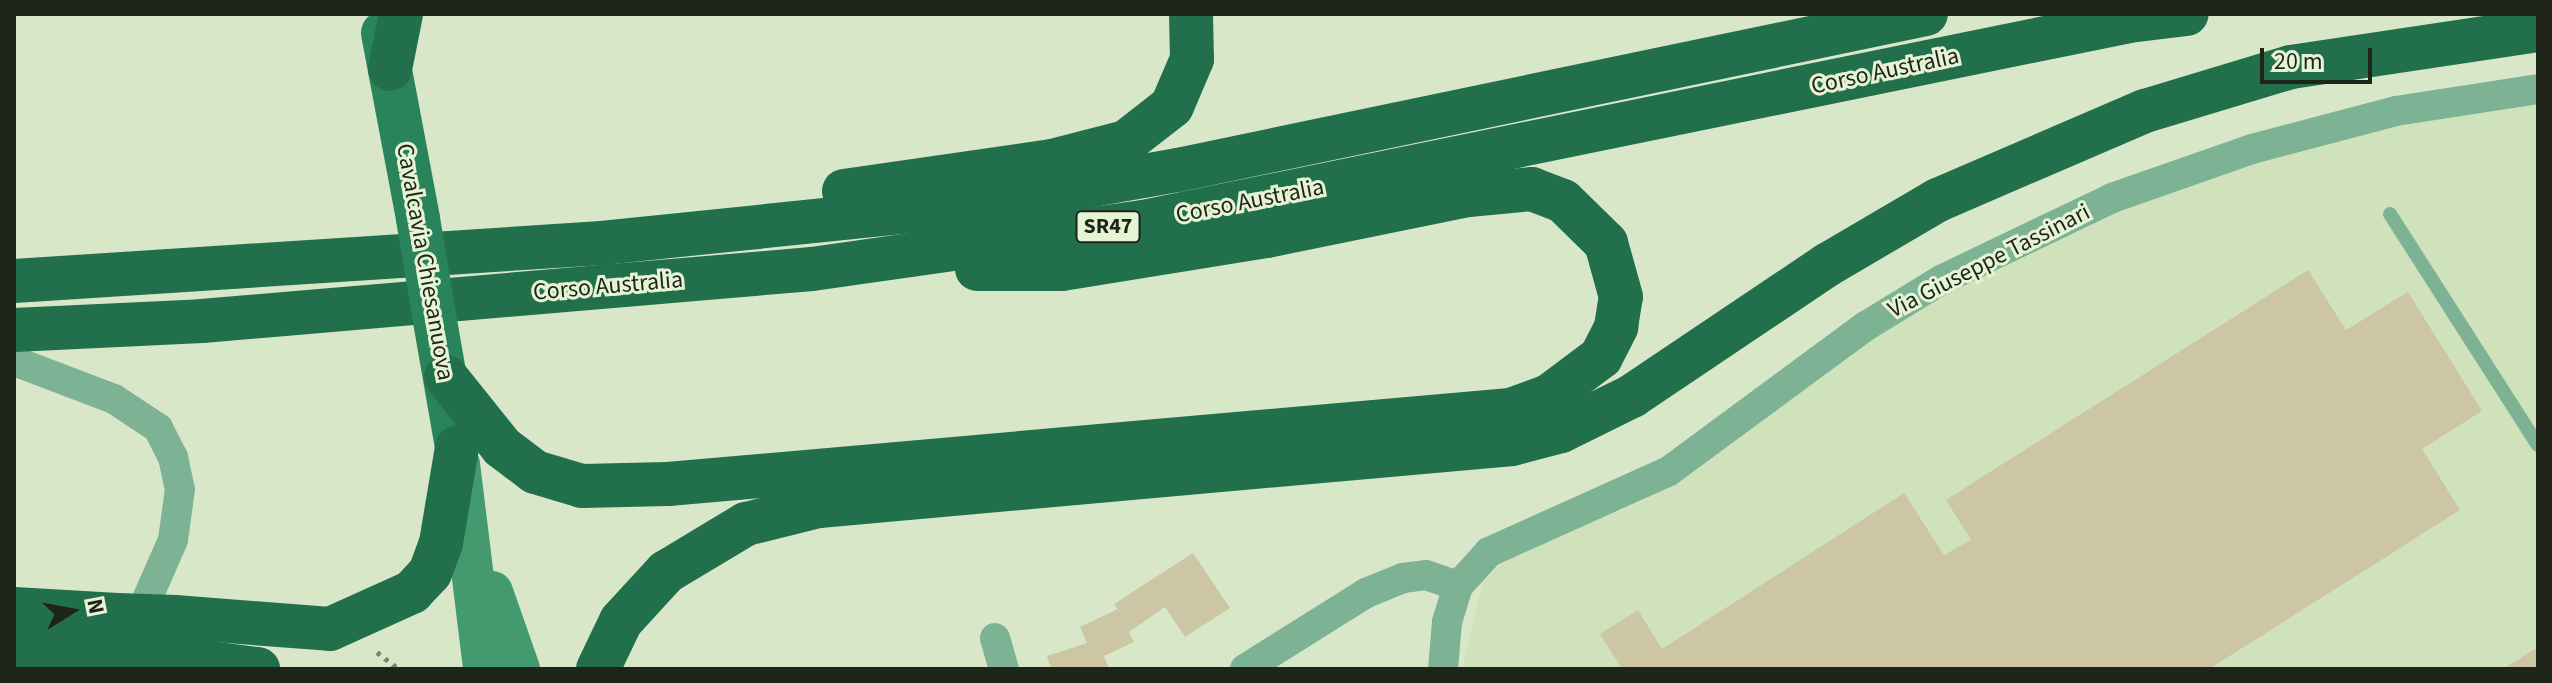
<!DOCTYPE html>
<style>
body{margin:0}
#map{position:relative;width:2552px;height:683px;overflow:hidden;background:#d8e7c8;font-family:"Source Sans 3",sans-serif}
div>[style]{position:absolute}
.built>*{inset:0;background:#cfe2bb}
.building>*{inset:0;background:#cdc6a5}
.path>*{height:5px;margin-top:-2.5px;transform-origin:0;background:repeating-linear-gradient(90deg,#7c8671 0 4px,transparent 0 10px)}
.lane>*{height:14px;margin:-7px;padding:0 7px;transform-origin:7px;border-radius:7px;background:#7db295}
.street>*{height:30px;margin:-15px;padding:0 15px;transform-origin:15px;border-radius:15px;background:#7db295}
.secondary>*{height:42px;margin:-21px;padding:0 21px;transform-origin:21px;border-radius:21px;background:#439a6f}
.primary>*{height:44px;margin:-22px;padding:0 22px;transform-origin:22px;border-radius:22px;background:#2a845b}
.highway>*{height:44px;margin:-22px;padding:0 22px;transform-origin:22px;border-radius:22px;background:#226f4c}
.primary-bridge>*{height:44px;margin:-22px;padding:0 22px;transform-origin:22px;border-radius:22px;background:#2a845b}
.highway-bridge>*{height:44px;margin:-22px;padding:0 22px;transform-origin:22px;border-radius:22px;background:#226f4c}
span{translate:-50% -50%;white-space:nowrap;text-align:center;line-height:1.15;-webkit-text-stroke:6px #e5f4d5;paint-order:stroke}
.shield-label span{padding:2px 6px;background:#e5f4d5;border:2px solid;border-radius:6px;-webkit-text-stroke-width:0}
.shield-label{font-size:22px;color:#1f2419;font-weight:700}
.street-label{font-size:24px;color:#1f2419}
.frame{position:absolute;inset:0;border:16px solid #1f2419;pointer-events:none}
.north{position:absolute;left:32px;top:571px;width:80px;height:80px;-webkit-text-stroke:6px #e5f4d5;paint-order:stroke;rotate:79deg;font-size:22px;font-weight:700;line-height:32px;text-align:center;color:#1f2419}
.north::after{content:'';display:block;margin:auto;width:28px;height:36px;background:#1f2419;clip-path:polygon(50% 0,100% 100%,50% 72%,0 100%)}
.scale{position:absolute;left:2260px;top:48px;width:112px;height:36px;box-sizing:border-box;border:4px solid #1f2419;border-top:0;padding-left:10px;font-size:24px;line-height:28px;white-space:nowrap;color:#1f2419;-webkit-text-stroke:6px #e5f4d5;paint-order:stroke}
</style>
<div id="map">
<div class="built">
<i style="clip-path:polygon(2538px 100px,2538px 669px,1467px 669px,1464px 660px,1483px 582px,1517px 549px,1643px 502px,1875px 335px,2025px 247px,2218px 161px)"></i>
</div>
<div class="building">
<i style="clip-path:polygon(2308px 270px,2346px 330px,2408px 292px,2482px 411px,2422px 449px,2460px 510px,2209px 669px,1622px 669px,1600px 634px,1638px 610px,1662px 649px,1904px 493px,1944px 555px,1971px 540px,1946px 500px)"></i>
<i style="clip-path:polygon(1193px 553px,1230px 608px,1185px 637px,1165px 607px,1129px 632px,1134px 642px,1104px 656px,1109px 669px,1051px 669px,1047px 656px,1087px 643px,1080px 627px,1118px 609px,1114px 604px)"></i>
<i style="clip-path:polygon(2538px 647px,2538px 669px,2503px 669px)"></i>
</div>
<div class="path">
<i style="left:377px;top:652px;width:28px;rotate:38deg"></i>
</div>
<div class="lane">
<i style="left:2390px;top:214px;width:274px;rotate:57.4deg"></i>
</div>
<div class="street">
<i style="left:14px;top:361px;width:107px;rotate:20.8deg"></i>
<i style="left:114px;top:399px;width:53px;rotate:33.4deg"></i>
<i style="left:158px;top:428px;width:33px;rotate:63deg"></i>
<i style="left:173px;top:457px;width:33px;rotate:78deg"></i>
<i style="left:180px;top:489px;width:51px;rotate:97.8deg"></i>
<i style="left:173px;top:540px;width:97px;rotate:113.7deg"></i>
<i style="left:995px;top:638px;width:32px;rotate:74deg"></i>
<i style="left:1245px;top:669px;width:143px;rotate:-32.1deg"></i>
<i style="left:1366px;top:593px;width:40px;rotate:-22deg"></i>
<i style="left:1403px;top:578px;width:23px;rotate:-7deg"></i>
<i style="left:1426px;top:575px;width:34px;rotate:19deg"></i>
<i style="left:1443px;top:669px;width:47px;rotate:-85.1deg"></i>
<i style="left:1447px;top:622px;width:38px;rotate:-73deg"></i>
<i style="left:1458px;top:586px;width:46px;rotate:-47.6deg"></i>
<i style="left:1489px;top:552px;width:197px;rotate:-24.2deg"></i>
<i style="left:1669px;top:471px;width:245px;rotate:-36.4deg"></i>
<i style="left:1866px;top:326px;width:88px;rotate:-31.5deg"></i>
<i style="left:1941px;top:280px;width:190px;rotate:-25.6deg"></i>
<i style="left:2112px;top:198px;width:148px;rotate:-19.3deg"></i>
<i style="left:2252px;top:149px;width:149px;rotate:-14.8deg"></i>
<i style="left:2396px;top:111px;width:144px;rotate:-8.8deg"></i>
</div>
<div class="secondary">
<i style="left:459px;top:464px;width:207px;rotate:83deg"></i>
<i style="left:492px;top:592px;width:82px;rotate:70.7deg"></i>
</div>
<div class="primary">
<i style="left:383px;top:33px;width:189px;rotate:79.3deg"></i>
<i style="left:435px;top:321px;width:128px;rotate:80.1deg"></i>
</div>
<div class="highway">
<i style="left:390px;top:69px;width:56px;rotate:-78.7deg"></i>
<i style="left:844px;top:191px;width:210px;rotate:-8.2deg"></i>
<i style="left:1052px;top:161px;width:76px;rotate:-14.4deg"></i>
<i style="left:1126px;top:142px;width:58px;rotate:-38deg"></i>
<i style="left:1172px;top:106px;width:51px;rotate:-66.9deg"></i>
<i style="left:1192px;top:59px;width:45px;rotate:-91.3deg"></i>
<i style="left:14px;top:281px;width:589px;rotate:-3.7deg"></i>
<i style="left:602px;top:243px;width:396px;rotate:-5.9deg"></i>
<i style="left:996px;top:202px;width:185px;rotate:-10deg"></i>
<i style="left:1178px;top:170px;width:764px;rotate:-11.78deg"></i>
<i style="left:14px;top:330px;width:188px;rotate:-2.7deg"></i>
<i style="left:202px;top:321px;width:612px;rotate:-4.87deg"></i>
<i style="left:812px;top:269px;width:334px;rotate:-8.1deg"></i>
<i style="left:1143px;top:222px;width:1006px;rotate:-11.52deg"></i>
<i style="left:2129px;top:21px;width:58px;rotate:-6.9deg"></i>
<i style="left:446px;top:377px;width:90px;rotate:51.3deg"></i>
<i style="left:502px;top:447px;width:41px;rotate:37.1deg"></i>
<i style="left:535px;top:472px;width:49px;rotate:16.6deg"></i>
<i style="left:582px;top:486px;width:86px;rotate:-1.3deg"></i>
<i style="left:668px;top:484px;width:846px;rotate:-5.02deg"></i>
<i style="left:1511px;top:410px;width:40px;rotate:-20.2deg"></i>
<i style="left:1549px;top:396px;width:65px;rotate:-36.9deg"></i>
<i style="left:1601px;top:357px;width:34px;rotate:-63deg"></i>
<i style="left:1616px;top:327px;width:30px;rotate:-81deg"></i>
<i style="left:1621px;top:297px;width:56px;rotate:-105.5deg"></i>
<i style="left:1606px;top:243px;width:60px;rotate:-135.7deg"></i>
<i style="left:1563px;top:201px;width:33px;rotate:-159deg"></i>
<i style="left:1532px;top:189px;width:64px;rotate:174.6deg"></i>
<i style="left:1468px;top:195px;width:206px;rotate:168.5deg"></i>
<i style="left:1266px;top:236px;width:207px;rotate:170.8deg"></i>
<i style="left:1062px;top:269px;width:85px;rotate:180deg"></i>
<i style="left:14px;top:609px;width:103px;rotate:3.3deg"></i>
<i style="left:175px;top:617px;width:155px;rotate:4.4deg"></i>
<i style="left:330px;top:629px;width:90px;rotate:-24.3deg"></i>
<i style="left:412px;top:592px;width:26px;rotate:-47deg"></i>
<i style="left:430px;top:573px;width:32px;rotate:-70deg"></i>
<i style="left:441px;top:543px;width:97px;rotate:-80.5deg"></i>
<i style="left:14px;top:649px;width:91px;rotate:3.1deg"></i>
<i style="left:153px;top:656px;width:106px;rotate:7.1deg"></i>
<i style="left:598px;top:669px;width:53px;rotate:-64.4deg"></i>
<i style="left:621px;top:621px;width:67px;rotate:-47.4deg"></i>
<i style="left:666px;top:572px;width:93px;rotate:-31deg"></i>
<i style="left:746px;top:524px;width:75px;rotate:-13.9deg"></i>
<i style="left:819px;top:506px;width:696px;rotate:-5.11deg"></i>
<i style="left:1512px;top:444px;width:51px;rotate:-14.9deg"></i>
<i style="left:1561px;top:431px;width:79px;rotate:-26.2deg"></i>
<i style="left:1632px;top:396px;width:235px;rotate:-33.9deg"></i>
<i style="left:1827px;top:265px;width:129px;rotate:-30.4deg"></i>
<i style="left:1938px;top:200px;width:225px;rotate:-23.3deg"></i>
<i style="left:2145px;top:111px;width:152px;rotate:-16.8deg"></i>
<i style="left:2291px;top:67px;width:250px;rotate:-8.5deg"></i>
</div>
<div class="primary-bridge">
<i style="left:418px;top:219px;width:103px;rotate:80.5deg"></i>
</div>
<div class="highway-bridge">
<i style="left:117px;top:615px;width:58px;rotate:2deg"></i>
<i style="left:105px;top:654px;width:48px;rotate:2.4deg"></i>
</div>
<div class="shield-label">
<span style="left:1108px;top:227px">SR47</span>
</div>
<div class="street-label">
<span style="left:1885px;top:71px;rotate:-12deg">Corso Australia</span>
<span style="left:1250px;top:201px;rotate:-11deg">Corso Australia</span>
<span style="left:1989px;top:261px;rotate:-27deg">Via Giuseppe Tassinari</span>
<span style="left:425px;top:262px;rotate:80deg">Cavalcavia Chiesanuova</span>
<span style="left:608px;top:286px;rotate:-5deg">Corso Australia</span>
</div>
<div class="frame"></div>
<div class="north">N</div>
<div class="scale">20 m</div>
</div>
